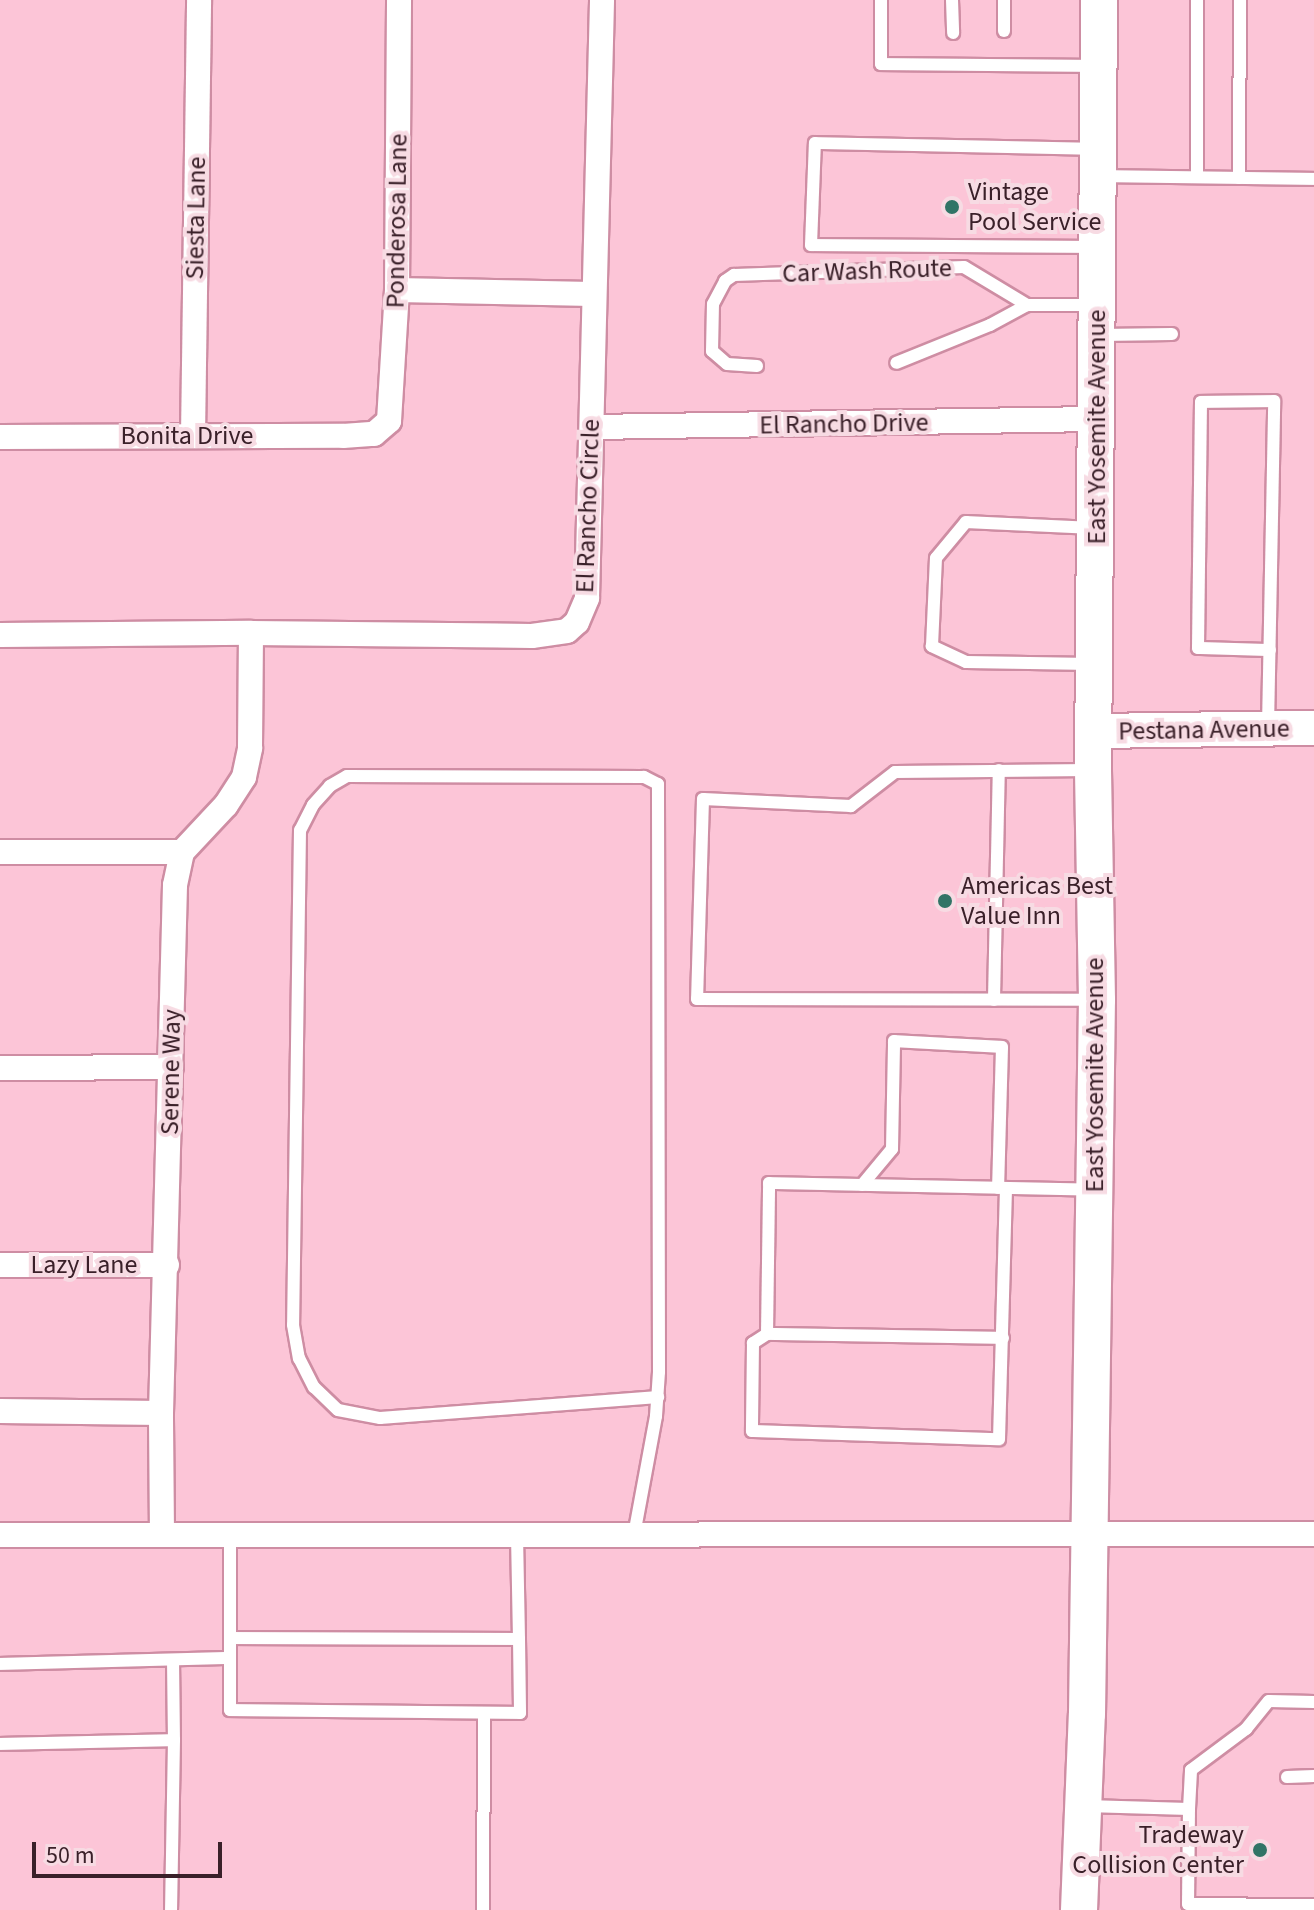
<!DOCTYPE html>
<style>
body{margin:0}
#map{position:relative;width:1314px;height:1910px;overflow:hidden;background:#fcc5d7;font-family:"Source Sans 3",sans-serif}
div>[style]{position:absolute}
.roads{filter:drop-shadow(2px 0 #ce8da3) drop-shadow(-2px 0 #ce8da3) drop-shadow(0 2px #ce8da3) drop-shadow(0 -2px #ce8da3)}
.lane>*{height:12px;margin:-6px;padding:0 6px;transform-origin:6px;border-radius:6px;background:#fff}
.street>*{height:24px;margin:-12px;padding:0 12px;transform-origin:12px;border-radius:12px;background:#fff}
.secondary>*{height:34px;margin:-17px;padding:0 17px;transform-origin:17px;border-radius:17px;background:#fff}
.primary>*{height:36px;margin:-18px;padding:0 18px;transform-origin:18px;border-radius:18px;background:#fff}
.dots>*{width:22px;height:22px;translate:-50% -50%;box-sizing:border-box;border:4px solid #f7dbe3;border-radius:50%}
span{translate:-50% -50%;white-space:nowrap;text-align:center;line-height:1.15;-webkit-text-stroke:8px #f7dbe3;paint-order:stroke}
.poi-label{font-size:26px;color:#3a2029}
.left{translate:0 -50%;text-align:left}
.right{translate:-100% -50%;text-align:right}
.street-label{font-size:26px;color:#3a2029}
.scale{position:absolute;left:32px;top:1842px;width:190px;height:36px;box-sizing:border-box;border:4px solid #3a2029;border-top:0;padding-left:10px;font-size:24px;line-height:28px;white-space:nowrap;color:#3a2029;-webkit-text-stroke:6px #f7dbe3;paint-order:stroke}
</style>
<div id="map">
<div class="roads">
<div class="lane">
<i style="left:881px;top:0;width:64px;rotate:90deg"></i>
<i style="left:881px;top:64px;width:215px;rotate:0.5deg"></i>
<i style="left:952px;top:0;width:33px;rotate:88deg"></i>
<i style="left:1197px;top:0;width:177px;rotate:90deg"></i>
<i style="left:1004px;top:31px;width:31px;rotate:-90deg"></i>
<i style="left:1102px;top:176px;width:212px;rotate:0.8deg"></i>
<i style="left:1239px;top:178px;width:178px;rotate:-89.7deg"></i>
<i style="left:1094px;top:247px;width:283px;rotate:-179.6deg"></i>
<i style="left:811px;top:245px;width:102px;rotate:-87.8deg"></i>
<i style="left:815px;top:143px;width:280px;rotate:1.2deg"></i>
<i style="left:1027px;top:305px;width:67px"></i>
<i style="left:1100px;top:335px;width:72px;rotate:-0.8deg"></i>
<i style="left:757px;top:366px;width:30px;rotate:-176deg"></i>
<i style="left:727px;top:364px;width:20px;rotate:-139deg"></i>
<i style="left:712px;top:351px;width:47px;rotate:-88.8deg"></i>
<i style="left:713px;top:304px;width:26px;rotate:-62deg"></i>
<i style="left:725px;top:281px;width:11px;rotate:-34deg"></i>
<i style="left:734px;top:275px;width:230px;rotate:-2deg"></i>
<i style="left:964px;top:267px;width:74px;rotate:31.1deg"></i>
<i style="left:1027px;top:305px;width:42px;rotate:151.6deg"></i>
<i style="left:990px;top:325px;width:101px;rotate:158deg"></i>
<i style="left:1092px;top:664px;width:126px;rotate:-179.1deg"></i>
<i style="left:966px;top:662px;width:38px;rotate:-155deg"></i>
<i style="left:932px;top:646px;width:88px;rotate:-87.4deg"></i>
<i style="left:936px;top:558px;width:47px;rotate:-50.2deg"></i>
<i style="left:966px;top:522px;width:127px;rotate:2.7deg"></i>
<i style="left:1268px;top:726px;width:325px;rotate:-88.9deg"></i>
<i style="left:1274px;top:401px;width:73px;rotate:179.2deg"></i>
<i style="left:1201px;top:402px;width:246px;rotate:90.7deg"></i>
<i style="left:1198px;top:648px;width:72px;rotate:1.6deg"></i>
<i style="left:1090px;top:770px;width:195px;rotate:179.4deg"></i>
<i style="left:895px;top:772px;width:56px;rotate:142.3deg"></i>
<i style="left:851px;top:806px;width:148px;rotate:-177.3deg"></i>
<i style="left:703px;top:799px;width:200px;rotate:91.7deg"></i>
<i style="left:697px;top:999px;width:396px;rotate:0.1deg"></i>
<i style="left:994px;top:1000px;width:230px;rotate:-88.8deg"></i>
<i style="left:862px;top:1185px;width:47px;rotate:-50.2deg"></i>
<i style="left:892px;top:1149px;width:108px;rotate:-88.9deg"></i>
<i style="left:894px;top:1041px;width:108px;rotate:3.2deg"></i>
<i style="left:1002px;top:1047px;width:141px;rotate:91.6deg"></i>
<i style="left:767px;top:1334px;width:17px;rotate:147deg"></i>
<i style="left:753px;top:1343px;width:88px;rotate:90.7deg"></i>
<i style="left:752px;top:1431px;width:247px;rotate:1.9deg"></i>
<i style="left:999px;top:1439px;width:251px;rotate:-88.4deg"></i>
<i style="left:1003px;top:1338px;width:236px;rotate:-179deg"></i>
<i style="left:767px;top:1334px;width:151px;rotate:-89.2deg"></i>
<i style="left:769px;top:1183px;width:321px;rotate:1.2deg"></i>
<i style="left:517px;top:1535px;width:104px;rotate:88.9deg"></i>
<i style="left:519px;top:1639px;width:74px;rotate:89.2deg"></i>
<i style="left:520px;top:1713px;width:290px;rotate:-179.4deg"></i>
<i style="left:230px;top:1710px;width:72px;rotate:-90deg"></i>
<i style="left:230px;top:1638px;width:289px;rotate:0.2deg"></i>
<i style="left:634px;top:1535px;width:121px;rotate:-79.5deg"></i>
<i style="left:656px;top:1416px;width:44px;rotate:-86.1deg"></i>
<i style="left:659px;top:1372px;width:588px;rotate:-90.1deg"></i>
<i style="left:658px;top:784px;width:16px;rotate:-153deg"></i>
<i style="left:644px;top:777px;width:297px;rotate:-179.8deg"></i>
<i style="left:347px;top:776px;width:20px;rotate:150deg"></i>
<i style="left:330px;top:786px;width:25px;rotate:132deg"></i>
<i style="left:313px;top:805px;width:28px;rotate:117deg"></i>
<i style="left:300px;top:830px;width:495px;rotate:90.8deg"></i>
<i style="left:293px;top:1325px;width:34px;rotate:80deg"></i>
<i style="left:299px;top:1358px;width:33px;rotate:63deg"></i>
<i style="left:314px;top:1387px;width:33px;rotate:44deg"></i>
<i style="left:338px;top:1410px;width:43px;rotate:10.8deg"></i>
<i style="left:380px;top:1418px;width:279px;rotate:-4.3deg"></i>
<i style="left:230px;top:1638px;width:104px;rotate:-90deg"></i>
<i style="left:173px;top:1660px;width:80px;rotate:89.3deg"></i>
<i style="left:0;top:1664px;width:229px;rotate:-1.5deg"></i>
<i style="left:0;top:1744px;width:174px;rotate:-1.3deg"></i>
<i style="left:174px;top:1740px;width:170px;rotate:91deg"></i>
<i style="left:1287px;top:1777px;width:27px;rotate:-2deg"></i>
<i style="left:1086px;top:1806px;width:103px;rotate:1.7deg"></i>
<i style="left:1189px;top:1809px;width:39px;rotate:-87deg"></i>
<i style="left:1191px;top:1770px;width:69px;rotate:-36.7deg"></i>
<i style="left:1246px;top:1729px;width:36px;rotate:-51deg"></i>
<i style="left:1269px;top:1701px;width:45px;rotate:1.3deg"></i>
<i style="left:1189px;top:1809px;width:95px;rotate:90.6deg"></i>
<i style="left:1188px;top:1904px;width:126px;rotate:0.5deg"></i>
<i style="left:483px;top:1910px;width:197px;rotate:-89.7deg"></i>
</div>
<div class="street">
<i style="left:397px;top:290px;width:195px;rotate:1.2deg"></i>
<i style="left:592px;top:427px;width:504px;rotate:-0.91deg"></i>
<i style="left:193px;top:436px;width:436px;rotate:-89.2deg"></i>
<i style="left:0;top:437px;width:343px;rotate:-0.2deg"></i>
<i style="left:343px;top:436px;width:31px;rotate:-4deg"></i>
<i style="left:374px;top:434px;width:20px;rotate:-41deg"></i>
<i style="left:389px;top:421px;width:131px;rotate:-86.5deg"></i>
<i style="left:397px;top:290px;width:290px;rotate:-89.6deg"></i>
<i style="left:0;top:635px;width:251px;rotate:-0.5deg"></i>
<i style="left:251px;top:633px;width:281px;rotate:0.6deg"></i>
<i style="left:532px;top:636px;width:35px;rotate:-8deg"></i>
<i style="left:567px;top:631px;width:13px;rotate:-42deg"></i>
<i style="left:577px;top:622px;width:26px;rotate:-67deg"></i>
<i style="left:587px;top:598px;width:598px;rotate:-88.56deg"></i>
<i style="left:0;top:852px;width:182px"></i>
<i style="left:0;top:1068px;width:171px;rotate:-0.3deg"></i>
<i style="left:0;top:1265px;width:167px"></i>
<i style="left:0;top:1411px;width:161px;rotate:0.7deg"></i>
<i style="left:162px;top:1534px;width:121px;rotate:-90.5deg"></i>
<i style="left:161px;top:1413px;width:528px;rotate:-88.48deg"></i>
<i style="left:175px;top:885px;width:34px;rotate:-78deg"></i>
<i style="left:182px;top:852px;width:64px;rotate:-46.9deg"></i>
<i style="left:226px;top:805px;width:33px;rotate:-57deg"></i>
<i style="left:244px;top:777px;width:30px;rotate:-78deg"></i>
<i style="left:250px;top:748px;width:115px;rotate:-89.5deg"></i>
<i style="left:0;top:1535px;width:1314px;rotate:-0.04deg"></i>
</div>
<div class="secondary">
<i style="left:1094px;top:731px;width:220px;rotate:-0.8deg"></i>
</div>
<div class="primary">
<i style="left:1079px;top:1910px;width:196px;rotate:-87.7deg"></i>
<i style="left:1087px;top:1714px;width:714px;rotate:-89.2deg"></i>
<i style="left:1097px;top:1000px;width:230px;rotate:-91deg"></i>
<i style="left:1093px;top:770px;width:770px;rotate:-89.55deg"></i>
</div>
</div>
<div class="dots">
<i style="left:952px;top:207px;background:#317466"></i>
<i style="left:945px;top:901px;background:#317466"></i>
<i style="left:1260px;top:1850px;background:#317466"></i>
</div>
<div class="poi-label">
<span class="left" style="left:968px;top:207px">Vintage<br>Pool Service</span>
<span class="left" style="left:961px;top:901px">Americas Best<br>Value Inn</span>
<span class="right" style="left:1244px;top:1850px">Tradeway<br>Collision Center</span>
</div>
<div class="street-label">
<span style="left:196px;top:218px;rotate:-89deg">Siesta Lane</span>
<span style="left:397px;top:221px;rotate:-89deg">Ponderosa Lane</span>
<span style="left:867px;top:271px;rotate:-2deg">Car Wash Route</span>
<span style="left:844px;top:424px;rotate:-1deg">El Rancho Drive</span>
<span style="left:1097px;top:427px;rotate:-90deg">East Yosemite Avenue</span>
<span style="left:187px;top:436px">Bonita Drive</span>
<span style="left:588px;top:506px;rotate:-88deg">El Rancho Circle</span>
<span style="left:1204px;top:730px;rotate:-1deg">Pestana Avenue</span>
<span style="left:171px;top:1072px;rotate:-89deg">Serene Way</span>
<span style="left:1095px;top:1075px;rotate:-90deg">East Yosemite Avenue</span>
<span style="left:84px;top:1265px">Lazy Lane</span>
</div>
<div class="scale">50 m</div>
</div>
